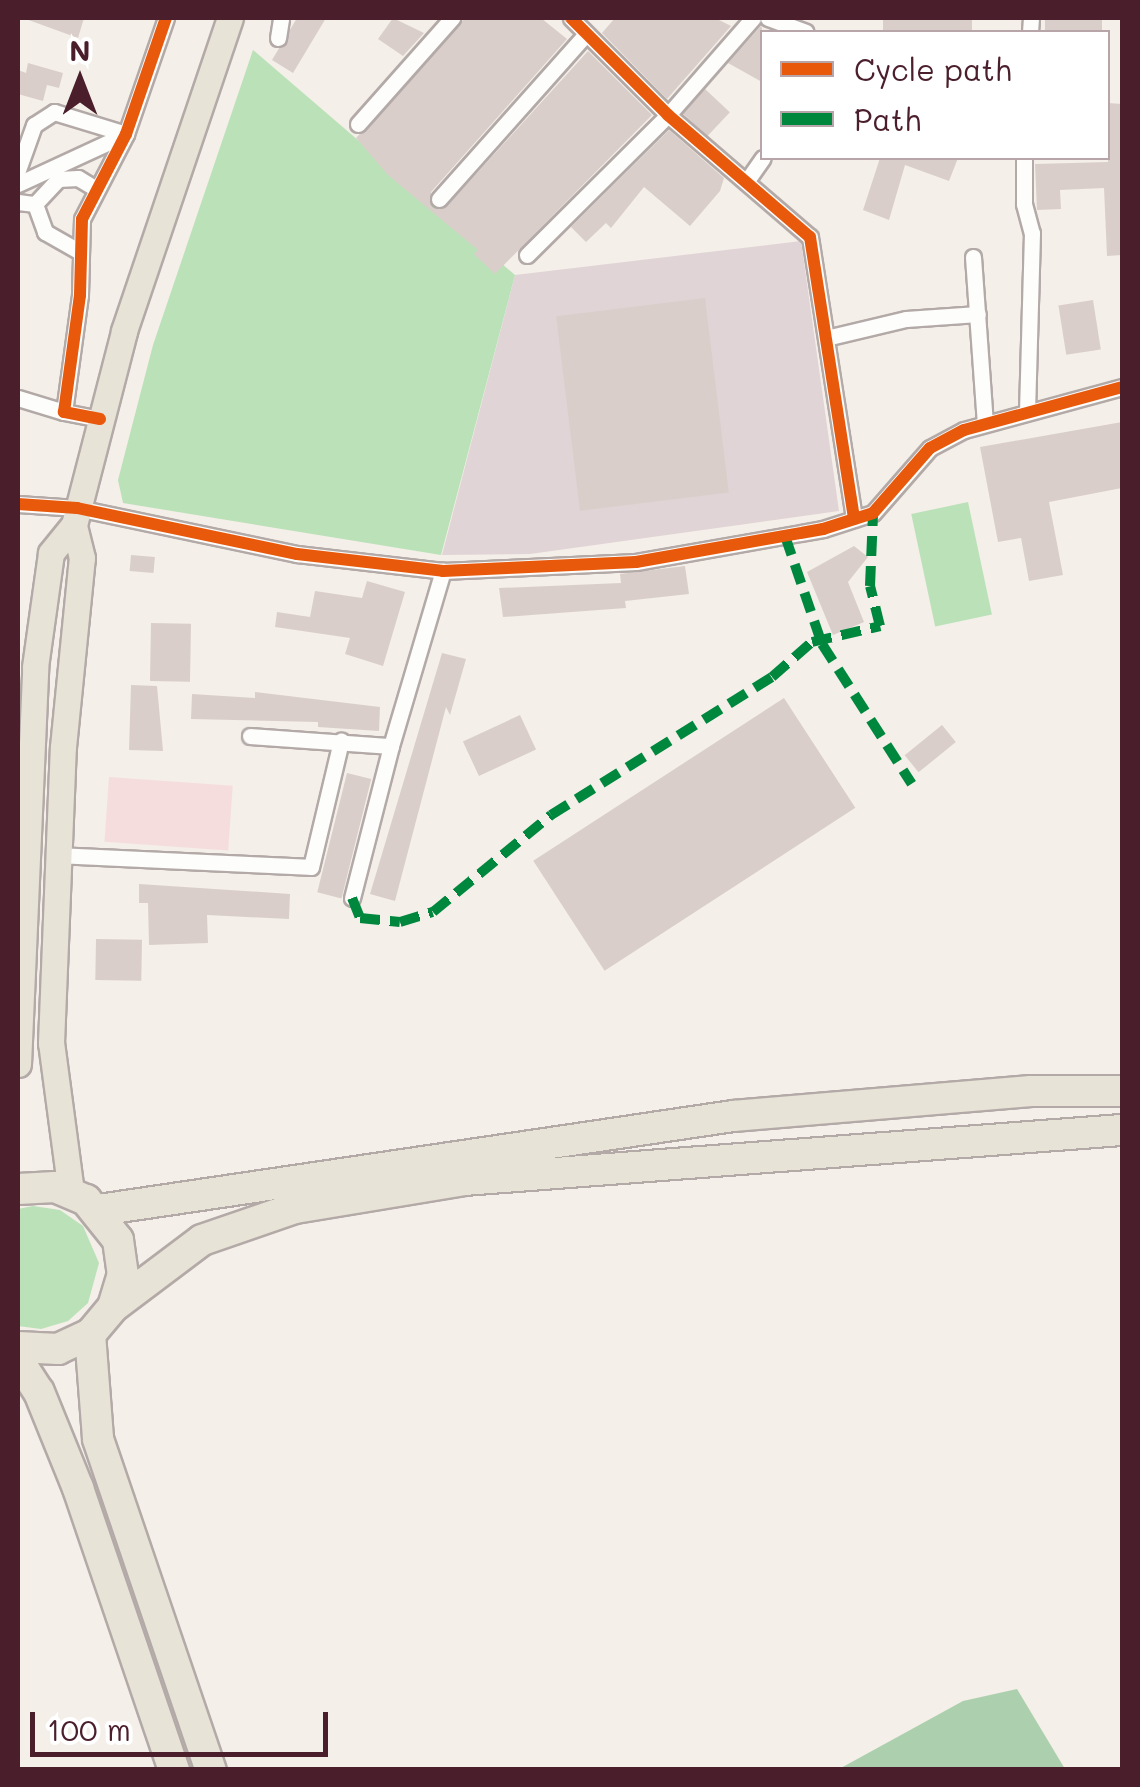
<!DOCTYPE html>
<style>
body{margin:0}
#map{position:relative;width:1140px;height:1787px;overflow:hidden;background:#f4efe8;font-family:Mali,sans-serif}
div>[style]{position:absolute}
.built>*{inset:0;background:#f6dddd;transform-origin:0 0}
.industrial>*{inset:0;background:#e1d4d6}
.green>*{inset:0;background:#bbe1b9;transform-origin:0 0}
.forest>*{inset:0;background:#acd0ad}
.building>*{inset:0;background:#daceca;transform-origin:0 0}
.roads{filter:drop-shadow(2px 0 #b3aaa8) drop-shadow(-2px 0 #b3aaa8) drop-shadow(0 2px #b3aaa8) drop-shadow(0 -2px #b3aaa8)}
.street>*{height:15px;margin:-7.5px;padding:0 7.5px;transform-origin:7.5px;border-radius:7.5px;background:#fdfdfc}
.primary>*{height:25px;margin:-12.5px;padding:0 12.5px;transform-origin:12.5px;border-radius:12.5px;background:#e8e3d7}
.highway>*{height:30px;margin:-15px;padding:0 15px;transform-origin:15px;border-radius:15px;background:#e8e3d7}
.quiet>*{height:10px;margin-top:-5px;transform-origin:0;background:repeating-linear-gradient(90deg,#00873e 0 20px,transparent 0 30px)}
.cycleway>*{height:12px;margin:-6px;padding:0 6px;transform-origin:6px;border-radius:6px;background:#e8590c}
span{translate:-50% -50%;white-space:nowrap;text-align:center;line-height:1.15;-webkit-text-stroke:8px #fff;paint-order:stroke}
.frame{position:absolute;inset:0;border:20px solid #4a1f2b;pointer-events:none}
.legend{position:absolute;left:760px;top:30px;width:350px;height:130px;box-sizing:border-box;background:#fff;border:2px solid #b7a5aa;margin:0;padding:12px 18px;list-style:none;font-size:30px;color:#4a1f2b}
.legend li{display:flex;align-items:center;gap:20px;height:50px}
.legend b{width:50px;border:2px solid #b7a5aa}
.north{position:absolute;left:30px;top:30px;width:100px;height:100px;-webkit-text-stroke:8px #fff;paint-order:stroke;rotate:0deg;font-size:28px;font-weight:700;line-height:40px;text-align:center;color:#4a1f2b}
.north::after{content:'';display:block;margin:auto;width:35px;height:45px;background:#4a1f2b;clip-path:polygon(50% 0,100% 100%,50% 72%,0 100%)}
.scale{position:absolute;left:30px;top:1712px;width:298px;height:45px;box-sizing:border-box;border:5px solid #4a1f2b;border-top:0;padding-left:12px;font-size:30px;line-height:35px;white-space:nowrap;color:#4a1f2b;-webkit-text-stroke:8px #fff;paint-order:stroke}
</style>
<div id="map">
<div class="built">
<i style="left:109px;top:777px;width:124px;height:65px;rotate:4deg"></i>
</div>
<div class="industrial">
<i style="clip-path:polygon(801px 241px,839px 511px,530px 554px,442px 555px,515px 275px)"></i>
</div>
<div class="green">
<i style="clip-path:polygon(253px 50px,515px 275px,441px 555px,123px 503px,118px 480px,153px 345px)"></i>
<i style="left:968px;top:502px;width:115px;height:58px;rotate:78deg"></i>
<i style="clip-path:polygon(33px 1206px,60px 1210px,83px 1226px,99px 1263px,88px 1303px,68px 1321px,41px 1329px,18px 1326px,18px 1209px)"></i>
</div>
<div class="forest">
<i style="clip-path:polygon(1017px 1689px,1065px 1769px,839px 1769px,963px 1701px)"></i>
</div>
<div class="building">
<i style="clip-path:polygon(23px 18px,84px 18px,78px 38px)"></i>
<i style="clip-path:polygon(297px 18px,326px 18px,293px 73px,272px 60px)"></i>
<i style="clip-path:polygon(393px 18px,424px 33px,403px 56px,378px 39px)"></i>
<i style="clip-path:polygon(465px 18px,541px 18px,567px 39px,431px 192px,432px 208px,447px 206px,588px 51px,652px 115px,495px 274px,474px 254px,478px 250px,388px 175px,356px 138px)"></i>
<i style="clip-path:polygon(615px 18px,715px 18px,731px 26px,667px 99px,602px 33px)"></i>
<i style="left:883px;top:18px;width:89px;height:15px"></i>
<i style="left:1045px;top:18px;width:57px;height:14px"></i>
<i style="clip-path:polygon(761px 26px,762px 28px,762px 82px,728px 63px)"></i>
<i style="clip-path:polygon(28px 63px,63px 73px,59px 88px,47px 85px,43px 101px,18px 94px,18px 70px,26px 73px)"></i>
<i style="left:705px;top:89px;width:34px;height:33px;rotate:43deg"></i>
<i style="clip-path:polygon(1108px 103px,1122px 104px,1122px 255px,1107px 256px,1104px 188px,1060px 190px,1061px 209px,1037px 210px,1035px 164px,1108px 162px)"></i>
<i style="clip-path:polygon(669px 130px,724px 178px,720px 191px,690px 226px,644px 187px,611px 228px,606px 223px,586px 242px,571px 227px)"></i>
<i style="clip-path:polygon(880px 158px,958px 158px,949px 181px,905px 165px,889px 220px,863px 210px)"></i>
<i style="left:705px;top:298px;width:196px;height:150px;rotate:83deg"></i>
<i style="left:1093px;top:300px;width:50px;height:35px;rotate:81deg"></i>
<i style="clip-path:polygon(1122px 422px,1122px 488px,1049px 502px,1063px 575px,1029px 581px,1021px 538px,998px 542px,980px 447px)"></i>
<i style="clip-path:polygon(854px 546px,868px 557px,848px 582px,864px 622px,833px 635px,807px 572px)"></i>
<i style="left:131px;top:555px;width:24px;height:16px;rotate:5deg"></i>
<i style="clip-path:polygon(685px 566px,689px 594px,625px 601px,626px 608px,503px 617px,499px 588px,621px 583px,620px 574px)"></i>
<i style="clip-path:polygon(367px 581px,405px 592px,383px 666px,345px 654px,350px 638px,275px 627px,277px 612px,310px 617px,315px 591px,362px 598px)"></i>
<i style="left:151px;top:623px;width:40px;height:58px;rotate:1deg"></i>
<i style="clip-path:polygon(442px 653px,466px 659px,450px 715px,446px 707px,395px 901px,370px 894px)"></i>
<i style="clip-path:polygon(131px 685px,157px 686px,163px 751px,129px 750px)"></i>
<i style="clip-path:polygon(255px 692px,380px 707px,379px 731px,318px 727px,318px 722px,191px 719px,192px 694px,255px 698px)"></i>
<i style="left:784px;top:698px;width:131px;height:299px;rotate:57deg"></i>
<i style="left:520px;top:715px;width:38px;height:63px;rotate:65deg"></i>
<i style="left:942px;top:725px;width:22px;height:48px;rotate:51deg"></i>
<i style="left:347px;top:773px;width:25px;height:123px;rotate:14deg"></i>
<i style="clip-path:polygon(139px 884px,290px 894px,289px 919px,207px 915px,208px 943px,149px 945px,148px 903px,139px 903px)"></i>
<i style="left:96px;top:939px;width:46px;height:41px;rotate:1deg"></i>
</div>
<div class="roads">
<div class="street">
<i style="left:571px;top:18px;width:137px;rotate:45deg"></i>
<i style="left:668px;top:115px;width:187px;rotate:40.7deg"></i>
<i style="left:810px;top:237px;width:285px;rotate:81.1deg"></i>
<i style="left:768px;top:18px;width:40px;rotate:20.2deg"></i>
<i style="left:1030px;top:32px;width:14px;rotate:-86deg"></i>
<i style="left:278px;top:38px;width:20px;rotate:-81deg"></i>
<i style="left:358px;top:124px;width:142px;rotate:-48.4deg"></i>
<i style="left:1024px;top:158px;width:46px;rotate:90deg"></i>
<i style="left:1024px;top:204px;width:30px;rotate:75deg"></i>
<i style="left:1032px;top:233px;width:176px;rotate:91.6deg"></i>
<i style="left:18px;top:170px;width:48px;rotate:-70.4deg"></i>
<i style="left:34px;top:125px;width:24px;rotate:-33deg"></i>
<i style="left:54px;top:112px;width:75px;rotate:17deg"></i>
<i style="left:746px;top:182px;width:29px;rotate:-55deg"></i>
<i style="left:18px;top:184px;width:119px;rotate:-24.8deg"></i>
<i style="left:439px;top:199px;width:221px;rotate:-48.3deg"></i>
<i style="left:18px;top:202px;width:17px;rotate:7deg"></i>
<i style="left:35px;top:204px;width:34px;rotate:-47deg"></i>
<i style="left:58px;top:179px;width:20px;rotate:-3deg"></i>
<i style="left:78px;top:178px;width:21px;rotate:31deg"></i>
<i style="left:35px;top:204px;width:30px;rotate:70deg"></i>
<i style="left:45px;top:232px;width:40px;rotate:29.7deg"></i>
<i style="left:527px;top:255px;width:199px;rotate:-44.8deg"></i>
<i style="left:668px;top:115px;width:129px;rotate:-48.8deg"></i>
<i style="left:973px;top:257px;width:167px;rotate:85.9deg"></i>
<i style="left:826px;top:338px;width:82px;rotate:-13.4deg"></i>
<i style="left:906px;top:319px;width:72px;rotate:-4deg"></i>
<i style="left:18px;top:398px;width:48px;rotate:16.9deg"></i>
<i style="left:100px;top:419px;width:37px;rotate:-169deg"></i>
<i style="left:64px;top:412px;width:118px;rotate:-82.2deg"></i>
<i style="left:80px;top:295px;width:76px;rotate:-88.5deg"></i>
<i style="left:82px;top:219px;width:96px;rotate:-62.6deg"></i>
<i style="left:126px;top:134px;width:123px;rotate:-71deg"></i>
<i style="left:18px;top:504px;width:59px;rotate:3.9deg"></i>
<i style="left:77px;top:508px;width:225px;rotate:11.8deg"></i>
<i style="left:297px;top:554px;width:147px;rotate:6.6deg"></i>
<i style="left:443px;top:571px;width:193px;rotate:-2.7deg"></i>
<i style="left:636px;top:562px;width:190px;rotate:-10deg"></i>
<i style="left:823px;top:529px;width:52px;rotate:-17.7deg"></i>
<i style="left:873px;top:513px;width:86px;rotate:-48.8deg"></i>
<i style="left:930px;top:448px;width:38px;rotate:-28deg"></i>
<i style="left:964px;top:430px;width:164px;rotate:-15.2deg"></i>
<i style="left:250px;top:736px;width:141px;rotate:4.1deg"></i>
<i style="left:391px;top:746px;width:183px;rotate:-73.5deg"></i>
<i style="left:58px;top:855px;width:253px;rotate:2.7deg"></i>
<i style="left:311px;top:867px;width:130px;rotate:-76.6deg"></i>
<i style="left:352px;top:898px;width:157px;rotate:-75.6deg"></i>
</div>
<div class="primary">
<i style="left:18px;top:1064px;width:397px;rotate:-87.5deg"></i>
<i style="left:35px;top:667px;width:115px;rotate:-82deg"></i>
<i style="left:51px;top:553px;width:36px;rotate:-51deg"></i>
<i style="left:71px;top:1192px;width:150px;rotate:-97.6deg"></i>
<i style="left:51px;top:1043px;width:296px;rotate:-87.7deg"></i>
<i style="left:63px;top:747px;width:190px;rotate:-84.3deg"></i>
<i style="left:82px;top:558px;width:34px;rotate:-104deg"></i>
<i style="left:74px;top:525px;width:200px;rotate:-75.5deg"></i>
<i style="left:124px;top:331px;width:330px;rotate:-71.3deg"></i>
</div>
<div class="highway">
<i style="left:18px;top:1189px;width:37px;rotate:-3deg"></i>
<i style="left:55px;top:1187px;width:34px;rotate:23deg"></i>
<i style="left:86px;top:1200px;width:51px;rotate:51.3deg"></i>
<i style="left:118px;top:1240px;width:34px;rotate:82deg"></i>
<i style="left:123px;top:1274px;width:34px;rotate:107deg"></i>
<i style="left:113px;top:1307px;width:35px;rotate:130deg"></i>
<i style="left:90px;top:1334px;width:35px;rotate:155deg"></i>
<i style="left:58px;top:1349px;width:40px;rotate:-177.1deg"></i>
<i style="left:99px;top:1210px;width:641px;rotate:-8.43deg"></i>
<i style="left:733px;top:1116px;width:299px;rotate:-4.8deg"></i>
<i style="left:1031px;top:1091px;width:91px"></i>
<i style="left:113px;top:1307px;width:111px;rotate:-37deg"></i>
<i style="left:202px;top:1240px;width:98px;rotate:-19deg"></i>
<i style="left:295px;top:1208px;width:171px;rotate:-9.4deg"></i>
<i style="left:464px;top:1180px;width:660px;rotate:-4.35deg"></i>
<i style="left:90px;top:1334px;width:105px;rotate:85.6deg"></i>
<i style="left:98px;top:1439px;width:350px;rotate:71.2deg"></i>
<i style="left:18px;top:1360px;width:38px;rotate:57deg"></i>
<i style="left:39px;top:1392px;width:104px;rotate:67.9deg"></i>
<i style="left:78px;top:1488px;width:298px;rotate:71.2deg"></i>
</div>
</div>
<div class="quiet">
<i style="left:785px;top:536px;width:114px;rotate:71.1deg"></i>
<i style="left:822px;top:644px;width:166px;rotate:57.3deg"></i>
<i style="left:352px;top:898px;width:22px;rotate:68deg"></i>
<i style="left:360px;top:918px;width:40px;rotate:5.7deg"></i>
<i style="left:400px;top:922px;width:34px;rotate:-17deg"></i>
<i style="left:433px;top:912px;width:153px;rotate:-39.4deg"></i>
<i style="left:551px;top:815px;width:261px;rotate:-32deg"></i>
<i style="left:772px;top:677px;width:53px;rotate:-41.2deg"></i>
<i style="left:812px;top:642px;width:70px;rotate:-13.2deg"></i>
<i style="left:880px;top:626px;width:41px;rotate:-104deg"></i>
<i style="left:870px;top:586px;width:73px;rotate:-87.6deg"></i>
</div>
<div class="cycleway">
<i style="left:571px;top:18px;width:137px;rotate:45deg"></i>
<i style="left:668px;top:115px;width:187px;rotate:40.7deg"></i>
<i style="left:810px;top:237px;width:285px;rotate:81.1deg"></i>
<i style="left:100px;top:419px;width:37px;rotate:-169deg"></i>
<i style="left:64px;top:412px;width:118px;rotate:-82.2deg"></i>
<i style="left:80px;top:295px;width:76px;rotate:-88.5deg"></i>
<i style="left:82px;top:219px;width:96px;rotate:-62.6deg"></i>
<i style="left:126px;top:134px;width:123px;rotate:-71deg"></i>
<i style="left:18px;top:504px;width:59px;rotate:3.9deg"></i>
<i style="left:77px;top:508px;width:225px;rotate:11.8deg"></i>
<i style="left:297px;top:554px;width:147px;rotate:6.6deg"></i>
<i style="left:443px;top:571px;width:193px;rotate:-2.7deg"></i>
<i style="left:636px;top:562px;width:190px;rotate:-10deg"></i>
<i style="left:823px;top:529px;width:52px;rotate:-17.7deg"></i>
<i style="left:873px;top:513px;width:86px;rotate:-48.8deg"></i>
<i style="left:930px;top:448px;width:38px;rotate:-28deg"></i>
<i style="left:964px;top:430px;width:164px;rotate:-15.2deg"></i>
</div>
<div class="frame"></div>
<ul class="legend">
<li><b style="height:12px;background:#e8590c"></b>Cycle path</li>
<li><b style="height:12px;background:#00873e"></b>Path</li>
</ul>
<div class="north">N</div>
<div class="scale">100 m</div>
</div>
